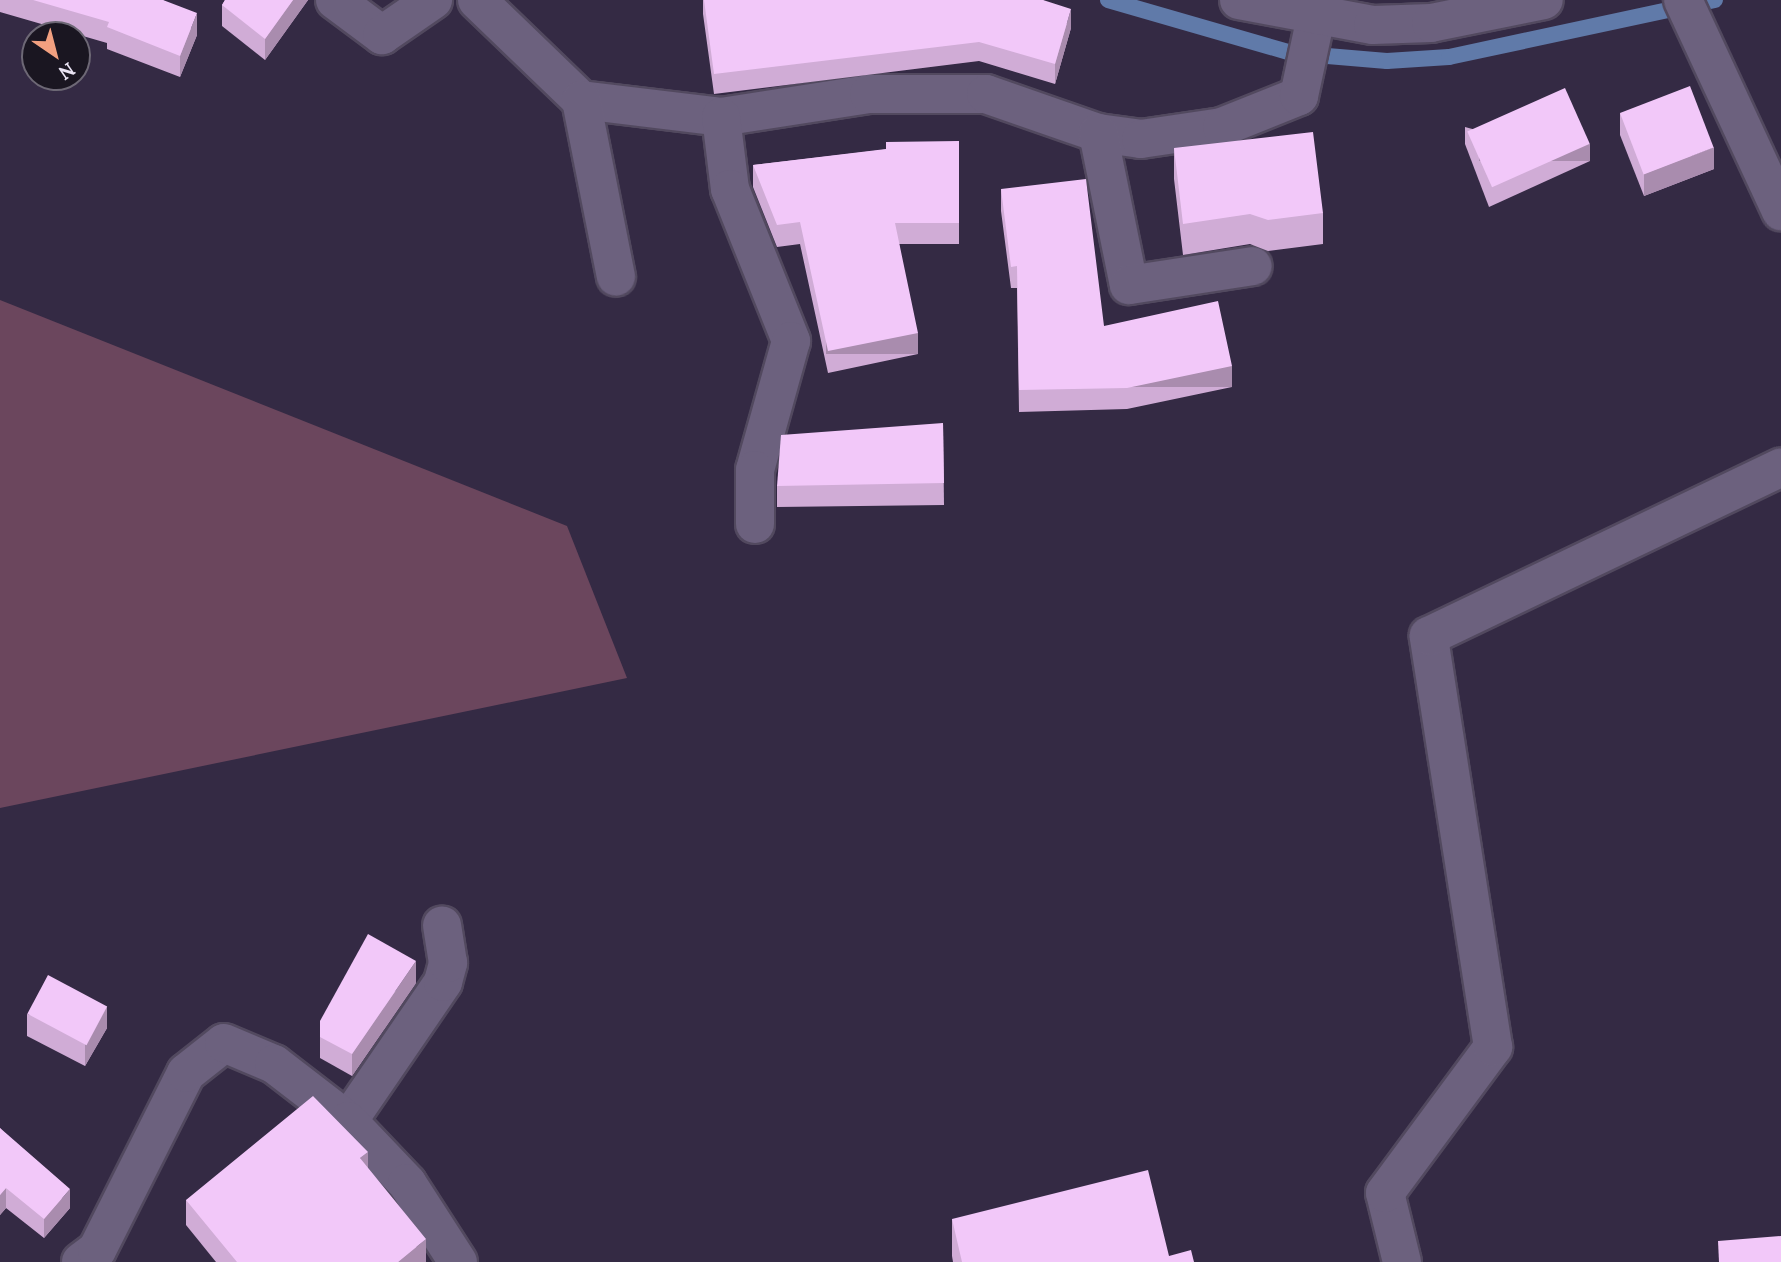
<!DOCTYPE html>
<style>
body{margin:0}
#map{position:relative;width:1781px;height:1262px;overflow:hidden;background:#342a44;font-family:Lora,serif}
div>[style]{position:absolute}
.green>*{inset:0;background:#6b465d}
.stream>*{height:16px;margin:-8px;padding:0 8px;transform-origin:8px;border-radius:8px;background:#607aa9}
.roads{filter:drop-shadow(2px 0 #52495f) drop-shadow(-2px 0 #52495f) drop-shadow(0 2px #52495f) drop-shadow(0 -2px #52495f)}
.minor>*{height:38px;margin:-19px;padding:0 19px;transform-origin:19px;border-radius:19px;background:#6c617e}
.wall>*{inset:0;background:#d0acd6}
.shaded-wall>*{inset:0;background:#a98cae;transform-origin:0 0}
.building>*{inset:0;background:#f2c8f9;transform-origin:0 0}
span{translate:-50% -50%;white-space:nowrap;text-align:center;line-height:1.15;-webkit-text-stroke:7px #1a1621;paint-order:stroke}
.north{position:absolute;left:21px;top:21px;width:70px;height:70px;box-sizing:border-box;background:#1a1621;border:2px solid #6d6875;border-radius:50%;rotate:145deg;font-size:19px;font-weight:700;line-height:28px;text-align:center;color:#eae4f4}
.north::after{content:'';display:block;margin:auto;width:24px;height:32px;background:#f2a080;clip-path:polygon(50% 0,100% 100%,50% 72%,0 100%)}
</style>
<div id="map">
<div class="green">
<i style="clip-path:polygon(0 300px,567px 526px,627px 678px,0 808px)"></i>
</div>
<div class="stream">
<i style="left:1108px;top:0;width:191px;rotate:16.1deg"></i>
<i style="left:1292px;top:53px;width:95px;rotate:4.8deg"></i>
<i style="left:1387px;top:61px;width:62px;rotate:-3.7deg"></i>
<i style="left:1449px;top:57px;width:272px;rotate:-12.1deg"></i>
</div>
<div class="roads">
<div class="minor">
<i style="left:335px;top:0;width:59px;rotate:36.7deg"></i>
<i style="left:382px;top:35px;width:62px;rotate:-34.5deg"></i>
<i style="left:477px;top:0;width:144px;rotate:43.9deg"></i>
<i style="left:581px;top:100px;width:141px;rotate:6.9deg"></i>
<i style="left:721px;top:117px;width:150px;rotate:-8.8deg"></i>
<i style="left:869px;top:94px;width:117px"></i>
<i style="left:986px;top:94px;width:119px;rotate:19.2deg"></i>
<i style="left:1098px;top:133px;width:43px;rotate:7.9deg"></i>
<i style="left:1141px;top:139px;width:82px;rotate:-8.4deg"></i>
<i style="left:1222px;top:127px;width:83px;rotate:-21.9deg"></i>
<i style="left:1299px;top:96px;width:81px;rotate:-77.9deg"></i>
<i style="left:1239px;top:0;width:136px;rotate:10.6deg"></i>
<i style="left:1373px;top:25px;width:58px;rotate:-2deg"></i>
<i style="left:1431px;top:23px;width:115px;rotate:-11.5deg"></i>
<i style="left:1683px;top:0;width:233px;rotate:65.1deg"></i>
<i style="left:581px;top:100px;width:180px;rotate:78.8deg"></i>
<i style="left:721px;top:117px;width:73px;rotate:82.9deg"></i>
<i style="left:730px;top:189px;width:164px;rotate:68.1deg"></i>
<i style="left:791px;top:341px;width:134px;rotate:105.6deg"></i>
<i style="left:755px;top:470px;width:54px;rotate:90deg"></i>
<i style="left:1098px;top:133px;width:155px;rotate:78.5deg"></i>
<i style="left:1129px;top:285px;width:125px;rotate:-8.7deg"></i>
<i style="left:348px;top:1121px;width:168px;rotate:-55.6deg"></i>
<i style="left:443px;top:982px;width:20px;rotate:-75deg"></i>
<i style="left:448px;top:963px;width:38px;rotate:-99deg"></i>
<i style="left:81px;top:1262px;width:20px;rotate:-37deg"></i>
<i style="left:97px;top:1250px;width:198px;rotate:-63.3deg"></i>
<i style="left:186px;top:1073px;width:48px;rotate:-38.3deg"></i>
<i style="left:224px;top:1043px;width:54px;rotate:22.8deg"></i>
<i style="left:274px;top:1064px;width:93px;rotate:37.6deg"></i>
<i style="left:348px;top:1121px;width:86px;rotate:46.4deg"></i>
<i style="left:407px;top:1183px;width:94px;rotate:57.2deg"></i>
<i style="left:1402px;top:1262px;width:71px;rotate:-103.8deg"></i>
<i style="left:1385px;top:1193px;width:182px;rotate:-53.5deg"></i>
<i style="left:1493px;top:1047px;width:416px;rotate:-98.9deg"></i>
<i style="left:1429px;top:636px;width:390px;rotate:-25.6deg"></i>
</div>
</div>
<div class="wall">
<i style="clip-path:polygon(0 0,163px 0,197px 35px,180px 77px,107px 49px,107px 43px,0 12px)"></i>
<i style="clip-path:polygon(225px 0,308px 0,265px 60px,222px 26px,222px 5px)"></i>
<i style="clip-path:polygon(703px 0,1043px 0,1071px 28px,1055px 84px,979px 61px,714px 94px,703px 14px)"></i>
<i style="clip-path:polygon(1620px 113px,1714px 169px,1644px 196px,1620px 135px)"></i>
<i style="clip-path:polygon(1465px 127px,1590px 161px,1489px 207px,1465px 144px)"></i>
<i style="clip-path:polygon(959px 141px,959px 244px,899px 244px,918px 354px,828px 373px,800px 244px,777px 247px,753px 187px,753px 165px)"></i>
<i style="clip-path:polygon(1174px 148px,1323px 213px,1323px 244px,1268px 251px,1250px 244px,1183px 255px,1174px 179px)"></i>
<i style="clip-path:polygon(1001px 189px,1104px 326px,1232px 387px,1127px 409px,1019px 412px,1017px 288px,1011px 288px,1001px 211px)"></i>
<i style="clip-path:polygon(943px 423px,944px 505px,777px 507px,777px 486px)"></i>
<i style="clip-path:polygon(416px 983px,352px 1076px,320px 1058px,320px 1021px)"></i>
<i style="clip-path:polygon(27px 1014px,107px 1028px,85px 1066px,27px 1036px)"></i>
<i style="clip-path:polygon(0 1128px,70px 1208px,44px 1238px,6px 1208px,0 1215px)"></i>
<i style="clip-path:polygon(368px 1169px,426px 1262px,216px 1262px,186px 1225px,186px 1200px)"></i>
<i style="clip-path:polygon(952px 1219px,1169px 1256px,1194px 1262px,953px 1262px,952px 1256px)"></i>
</div>
<div class="shaded-wall">
<i style="clip-path:polygon(293px 0,308px 0,265px 60px,265px 39px)"></i>
<i style="clip-path:polygon(1071px 9px,1071px 28px,1055px 84px,1055px 64px)"></i>
<i style="clip-path:polygon(197px 13px,197px 35px,180px 77px,180px 56px)"></i>
<i style="left:1590px;top:144px;width:17px;height:111px;rotate:90deg"></i>
<i style="clip-path:polygon(1714px 147px,1714px 169px,1644px 196px,1644px 174px)"></i>
<i style="left:918px;top:333px;width:21px;height:92px;rotate:90deg"></i>
<i style="left:1232px;top:366px;width:21px;height:107px;rotate:90deg"></i>
<i style="clip-path:polygon(416px 961px,416px 983px,352px 1076px,352px 1054px)"></i>
<i style="clip-path:polygon(107px 1006px,107px 1028px,85px 1066px,85px 1045px)"></i>
<i style="clip-path:polygon(368px 1152px,368px 1177px,360px 1158px)"></i>
<i style="clip-path:polygon(6px 1188px,6px 1208px,0 1215px,0 1195px)"></i>
<i style="clip-path:polygon(70px 1189px,70px 1208px,44px 1238px,44px 1219px)"></i>
<i style="clip-path:polygon(426px 1239px,426px 1262px,398px 1262px)"></i>
</div>
<div class="building">
<i style="clip-path:polygon(33px 0,163px 0,197px 13px,180px 56px,107px 27px,109px 22px)"></i>
<i style="clip-path:polygon(225px 0,293px 0,265px 39px,222px 5px)"></i>
<i style="clip-path:polygon(704px 0,1043px 0,1071px 9px,1055px 64px,979px 42px,714px 74px)"></i>
<i style="left:1690px;top:86px;width:66px;height:75px;rotate:69deg"></i>
<i style="left:1565px;top:88px;width:61px;height:107px;rotate:66deg"></i>
<i style="clip-path:polygon(1313px 132px,1323px 213px,1268px 220px,1250px 214px,1183px 224px,1174px 148px)"></i>
<i style="clip-path:polygon(959px 141px,959px 223px,895px 223px,918px 333px,828px 351px,800px 222px,777px 225px,753px 165px,886px 149px,886px 142px)"></i>
<i style="clip-path:polygon(1086px 179px,1104px 326px,1218px 301px,1232px 366px,1127px 388px,1019px 390px,1017px 266px,1011px 267px,1001px 189px)"></i>
<i style="clip-path:polygon(943px 423px,944px 483px,777px 486px,781px 435px)"></i>
<i style="clip-path:polygon(368px 934px,416px 961px,352px 1054px,320px 1037px,320px 1021px)"></i>
<i style="left:48px;top:975px;width:67px;height:44px;rotate:28deg"></i>
<i style="clip-path:polygon(313px 1096px,368px 1152px,360px 1158px,426px 1239px,398px 1262px,237px 1262px,186px 1200px)"></i>
<i style="clip-path:polygon(0 1128px,70px 1189px,44px 1219px,6px 1188px,0 1195px)"></i>
<i style="clip-path:polygon(1148px 1170px,1169px 1256px,1191px 1250px,1194px 1262px,962px 1262px,952px 1219px)"></i>
<i style="clip-path:polygon(1781px 1236px,1781px 1262px,1719px 1262px,1718px 1241px)"></i>
</div>
<div class="north">N</div>
</div>
